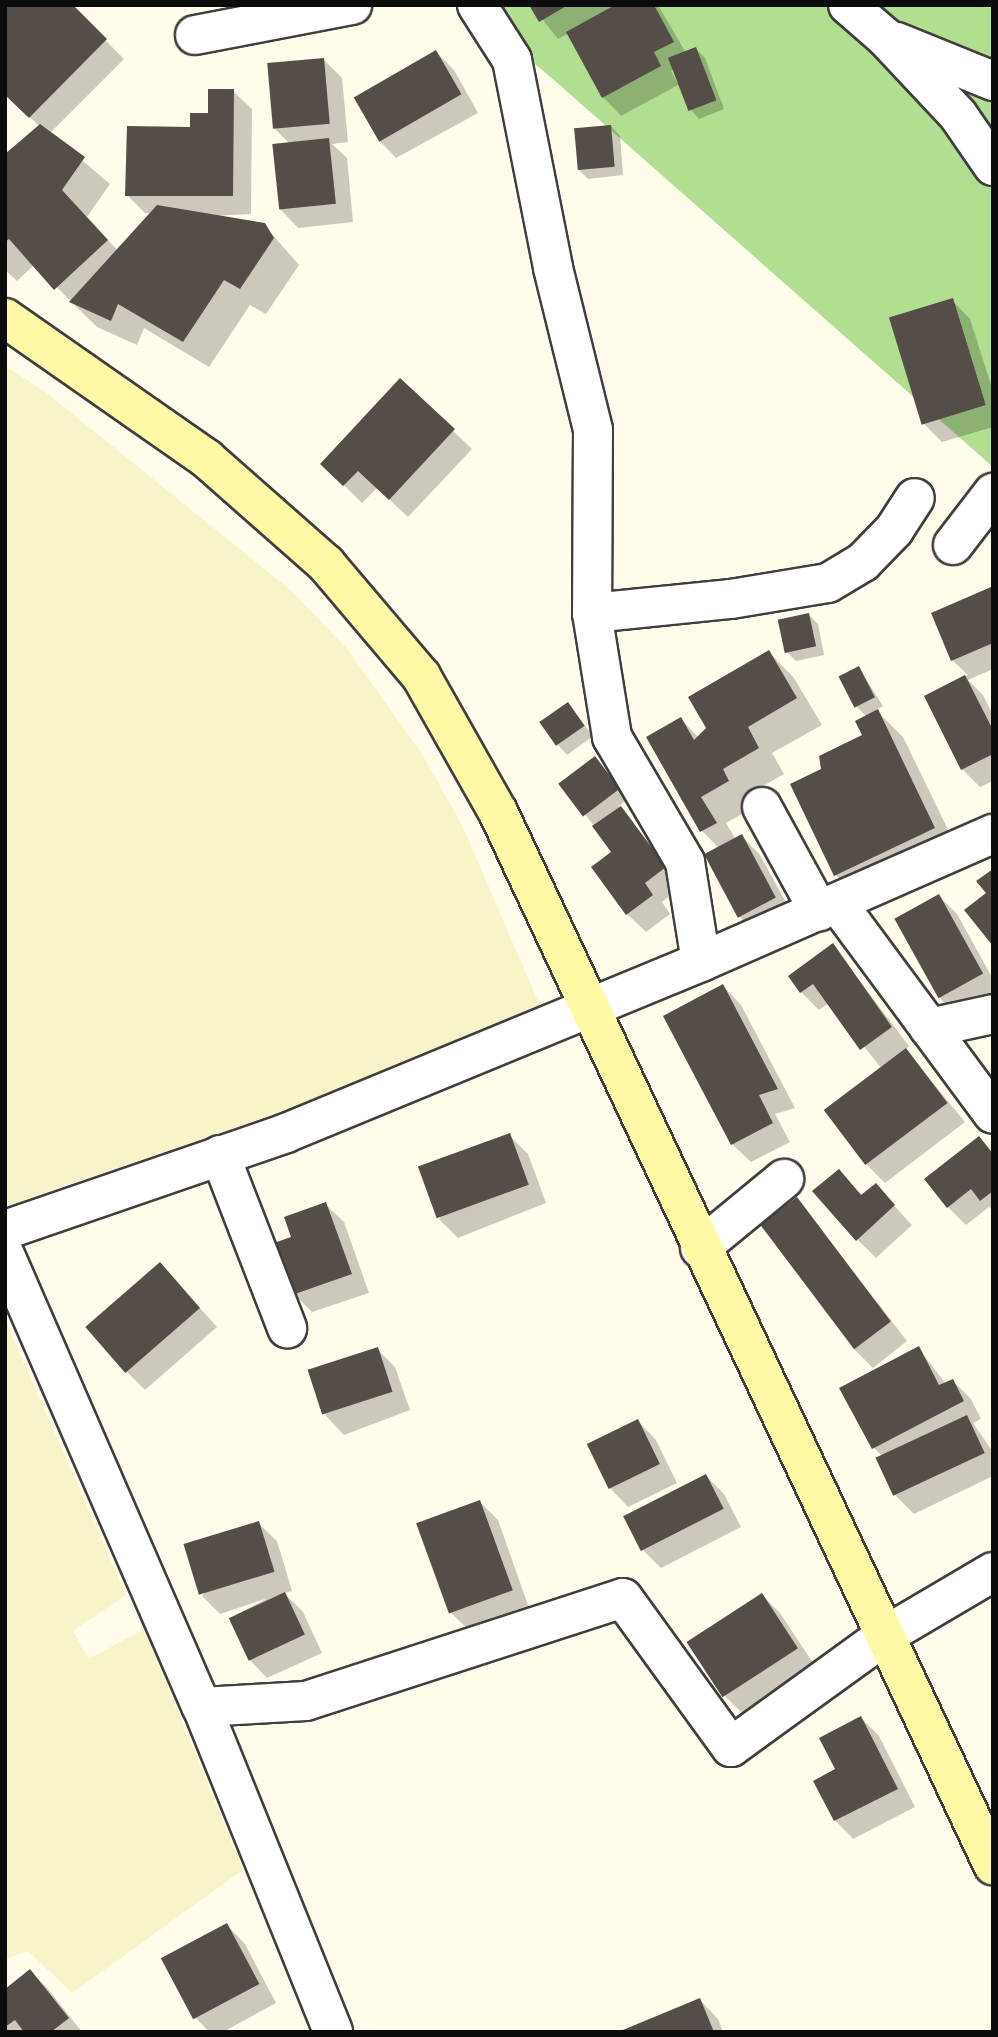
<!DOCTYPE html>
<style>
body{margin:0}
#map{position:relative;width:998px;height:2037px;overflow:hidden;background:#fffceb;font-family:"PT Serif",serif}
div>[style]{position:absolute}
.farmland>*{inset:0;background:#f7f4c9}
.forest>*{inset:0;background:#b1de90}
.shadow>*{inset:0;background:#0003}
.building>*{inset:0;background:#554d48;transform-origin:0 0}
.roads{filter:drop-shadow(2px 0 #3f3f3f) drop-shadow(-2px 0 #3f3f3f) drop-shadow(0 2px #3f3f3f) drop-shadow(0 -2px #3f3f3f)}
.street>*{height:38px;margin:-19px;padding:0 19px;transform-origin:19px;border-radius:19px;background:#fff}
.secondary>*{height:38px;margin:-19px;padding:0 19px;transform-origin:19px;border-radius:19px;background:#fff8a6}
span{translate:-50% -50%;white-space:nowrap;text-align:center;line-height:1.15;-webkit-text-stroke:7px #fff;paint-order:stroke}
.frame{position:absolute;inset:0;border:7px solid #0c0c0c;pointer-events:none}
</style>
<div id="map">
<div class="farmland">
<i style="clip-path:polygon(5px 366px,43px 390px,293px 592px,349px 651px,422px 754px,463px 827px,540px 1006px,348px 1089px,5px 1206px)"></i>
<i style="clip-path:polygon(5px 1320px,126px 1595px,73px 1631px,89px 1659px,144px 1629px,243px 1870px,72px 1993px,28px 1951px,5px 1959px)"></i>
</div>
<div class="forest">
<i style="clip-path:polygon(460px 5px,993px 5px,993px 467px,546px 73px)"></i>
</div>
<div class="shadow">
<i style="clip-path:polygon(70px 5px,124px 59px,50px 133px,110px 184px,87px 217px,118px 251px,152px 213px,145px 213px,127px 195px,233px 91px,252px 109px,251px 214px,212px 216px,264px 225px,299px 265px,266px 314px,250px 305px,209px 367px,144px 328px,137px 345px,97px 327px,34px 265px,17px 281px,5px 270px,5px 157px,39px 126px,5px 93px)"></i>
<i style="clip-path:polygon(evenodd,531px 5px,658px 5px,686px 53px,696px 49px,705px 58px,724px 109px,699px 119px,690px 109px,680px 84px,621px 116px,603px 97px,569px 33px,558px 39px,531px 5px,675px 69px,679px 81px,677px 82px,671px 71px,675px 69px)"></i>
<i style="clip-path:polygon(436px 52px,454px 70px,478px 113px,396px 158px,378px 139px)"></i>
<i style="clip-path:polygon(324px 60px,342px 78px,348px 142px,332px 144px,347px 158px,353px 222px,298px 228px,280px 209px,290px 144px,275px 129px)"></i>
<i style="clip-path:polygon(611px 126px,620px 136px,623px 175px,588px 179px,579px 170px)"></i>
<i style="clip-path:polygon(952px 300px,970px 319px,993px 391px,993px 427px,942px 442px,924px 424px)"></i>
<i style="clip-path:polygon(400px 380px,472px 449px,408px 517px,377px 488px,362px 503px,322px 464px)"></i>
<i style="clip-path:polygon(991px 589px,993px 669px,968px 680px,983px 695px,993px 715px,993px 781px,980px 787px,962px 769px,926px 697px,968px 675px,952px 660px)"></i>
<i style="clip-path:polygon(809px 615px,818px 624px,824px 655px,796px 661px,787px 652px)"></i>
<i style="clip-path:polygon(769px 652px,794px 678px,822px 725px,772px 753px,784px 774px,747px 795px,754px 807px,726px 823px,736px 840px,742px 836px,760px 855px,793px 915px,758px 935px,739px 916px,720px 849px,702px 831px,681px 719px,699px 738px)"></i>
<i style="clip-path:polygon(859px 668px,883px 706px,876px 710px,903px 737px,960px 854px,862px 901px,836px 875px,822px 770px,864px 736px,867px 717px,856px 706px)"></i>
<i style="clip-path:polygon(568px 704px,593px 736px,567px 755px,558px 745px)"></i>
<i style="clip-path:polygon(594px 758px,628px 799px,619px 806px,683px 886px,662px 902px,670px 914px,646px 932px,627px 914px,614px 852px,561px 783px)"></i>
<i style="clip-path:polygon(939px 896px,957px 914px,993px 979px,993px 997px,958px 1016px,940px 998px)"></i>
<i style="clip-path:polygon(833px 946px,909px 1046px,905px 1049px,965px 1122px,885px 1183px,867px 1165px,882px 1069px,829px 1003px,819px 1010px,801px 992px)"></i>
<i style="clip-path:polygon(723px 986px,741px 1005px,795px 1108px,775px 1114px,790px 1142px,751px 1162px,732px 1144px)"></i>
<i style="clip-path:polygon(509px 1135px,528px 1154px,546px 1203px,458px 1238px,439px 1219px)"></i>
<i style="clip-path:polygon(979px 1138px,993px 1152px,993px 1211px,989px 1207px,966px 1225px,948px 1207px)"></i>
<i style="clip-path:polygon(838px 1171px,863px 1196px,875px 1185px,912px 1225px,876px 1258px,858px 1240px)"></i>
<i style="clip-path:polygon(797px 1199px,907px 1341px,873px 1368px,854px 1349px)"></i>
<i style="clip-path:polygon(325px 1204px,344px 1222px,369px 1293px,312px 1312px,294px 1294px,293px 1238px)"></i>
<i style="clip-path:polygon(160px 1264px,217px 1327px,145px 1390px,127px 1372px)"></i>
<i style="clip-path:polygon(918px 1348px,946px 1384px,953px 1381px,971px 1399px,981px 1419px,973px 1423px,993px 1452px,993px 1476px,914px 1514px,895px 1495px,882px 1456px,874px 1448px)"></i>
<i style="clip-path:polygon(377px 1349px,395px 1367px,410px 1410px,344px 1435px,326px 1416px,310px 1373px)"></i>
<i style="clip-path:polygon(638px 1421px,656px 1440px,677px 1483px,628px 1507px,610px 1488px)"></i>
<i style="clip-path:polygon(706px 1476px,724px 1494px,741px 1527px,661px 1568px,643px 1550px)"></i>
<i style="clip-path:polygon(480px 1502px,498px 1520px,529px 1608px,468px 1629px,449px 1611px)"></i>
<i style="clip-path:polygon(258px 1523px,277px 1541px,292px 1591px,284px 1593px,303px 1612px,322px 1653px,267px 1678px,249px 1659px,230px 1618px,268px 1598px,220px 1614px,202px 1596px)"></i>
<i style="clip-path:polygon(762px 1595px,780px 1613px,815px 1666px,743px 1714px,725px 1696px)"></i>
<i style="clip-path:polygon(861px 1718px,879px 1736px,915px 1807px,853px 1839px,835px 1820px)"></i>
<i style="clip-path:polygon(227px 1925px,245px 1944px,276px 2003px,223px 2032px,209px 2032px,196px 2018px)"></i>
<i style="clip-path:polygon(30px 1971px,48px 1989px,82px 2032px,5px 2032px,5px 1991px)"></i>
<i style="clip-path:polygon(700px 2000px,718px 2019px,723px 2032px,623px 2032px)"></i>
</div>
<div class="building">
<i style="clip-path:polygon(9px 5px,73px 5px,107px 39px,29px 118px,5px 95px,5px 9px)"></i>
<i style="clip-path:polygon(529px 5px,568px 5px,539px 22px)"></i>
<i style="clip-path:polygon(615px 5px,654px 5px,674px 42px,654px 52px,661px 66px,602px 98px,566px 32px)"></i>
<i style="left:696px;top:47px;width:57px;height:30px;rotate:69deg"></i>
<i style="left:436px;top:50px;width:51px;height:95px;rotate:60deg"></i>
<i style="left:324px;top:58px;width:66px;height:57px;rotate:85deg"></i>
<i style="clip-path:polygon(208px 89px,234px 89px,233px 196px,125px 196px,127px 126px,190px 127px,190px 113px,208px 113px)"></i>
<i style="clip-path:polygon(40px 124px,85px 157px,62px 190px,108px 240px,54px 290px,9px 239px,5px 242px,5px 154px)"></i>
<i style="left:611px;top:125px;width:42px;height:37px;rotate:85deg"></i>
<i style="left:329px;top:138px;width:66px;height:57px;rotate:84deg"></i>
<i style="clip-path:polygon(157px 205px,265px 223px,274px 238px,240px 289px,224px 280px,183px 342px,118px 304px,111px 321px,69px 302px)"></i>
<i style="left:953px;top:298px;width:112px;height:67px;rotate:73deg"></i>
<i style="clip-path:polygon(400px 378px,455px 429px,389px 500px,358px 471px,343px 486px,320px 464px)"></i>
<i style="clip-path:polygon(991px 587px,993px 643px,951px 661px,931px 613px)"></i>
<i style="left:809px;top:613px;width:34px;height:32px;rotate:78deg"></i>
<i style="clip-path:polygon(769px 650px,797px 698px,748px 727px,759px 748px,723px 769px,729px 781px,701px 797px,717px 823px,700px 832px,646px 737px,681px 717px,694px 740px,706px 728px,688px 697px)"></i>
<i style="left:859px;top:666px;width:35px;height:23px;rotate:63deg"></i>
<i style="clip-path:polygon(965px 675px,993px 730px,993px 754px,961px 770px,924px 696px)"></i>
<i style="left:568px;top:702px;width:29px;height:35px;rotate:55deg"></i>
<i style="clip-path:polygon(878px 709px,935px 828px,834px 876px,790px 784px,821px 769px,819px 756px,862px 735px,855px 721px)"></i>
<i style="left:595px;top:756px;width:41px;height:46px;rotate:53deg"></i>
<i style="clip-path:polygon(621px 806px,666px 867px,645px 883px,653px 895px,626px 915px,591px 867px,611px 852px,592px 826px)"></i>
<i style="left:742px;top:834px;width:72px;height:43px;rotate:62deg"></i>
<i style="clip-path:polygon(993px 869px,993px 946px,964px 910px,986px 893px,976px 881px)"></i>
<i style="left:939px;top:894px;width:91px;height:51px;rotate:61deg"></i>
<i style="clip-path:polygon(833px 943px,892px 1027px,860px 1050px,813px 984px,800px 993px,788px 976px)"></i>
<i style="clip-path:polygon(723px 984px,778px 1089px,759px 1095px,773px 1123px,731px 1145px,663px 1016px)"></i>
<i style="left:906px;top:1048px;width:69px;height:103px;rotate:53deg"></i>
<i style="left:510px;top:1133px;width:55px;height:98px;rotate:70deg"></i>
<i style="clip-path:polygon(979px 1136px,993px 1154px,993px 1191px,980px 1201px,971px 1189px,947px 1208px,924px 1179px)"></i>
<i style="clip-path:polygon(839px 1169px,861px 1195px,876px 1183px,895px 1205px,856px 1241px,812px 1191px)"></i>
<i style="left:797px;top:1197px;width:156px;height:46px;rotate:53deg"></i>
<i style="clip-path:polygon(326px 1202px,352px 1274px,292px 1295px,274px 1243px,291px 1237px,284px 1217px)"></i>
<i style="left:160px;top:1262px;width:61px;height:99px;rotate:49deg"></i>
<i style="clip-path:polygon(919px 1346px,939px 1385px,953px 1379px,964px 1401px,872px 1449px,839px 1388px)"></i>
<i style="left:378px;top:1347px;width:47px;height:74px;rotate:72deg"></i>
<i style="left:967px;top:1415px;width:42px;height:101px;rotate:65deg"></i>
<i style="left:638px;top:1419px;width:50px;height:57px;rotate:64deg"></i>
<i style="left:706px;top:1474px;width:39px;height:93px;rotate:63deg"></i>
<i style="left:480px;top:1500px;width:96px;height:68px;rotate:70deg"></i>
<i style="left:259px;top:1521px;width:53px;height:79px;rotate:73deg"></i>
<i style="left:285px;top:1592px;width:47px;height:62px;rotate:65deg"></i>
<i style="left:762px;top:1593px;width:66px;height:90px;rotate:57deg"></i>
<i style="clip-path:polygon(861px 1716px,898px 1789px,834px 1821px,813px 1781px,835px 1769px,819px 1738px)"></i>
<i style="left:227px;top:1923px;width:69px;height:75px;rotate:62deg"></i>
<i style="clip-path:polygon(30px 1969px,69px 2018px,51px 2032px,24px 2032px,15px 2020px,5px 2027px,5px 1989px)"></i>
<i style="clip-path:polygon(700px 1998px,714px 2032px,618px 2032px)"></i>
</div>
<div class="roads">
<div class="street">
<i style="left:477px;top:5px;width:65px;rotate:57.5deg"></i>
<i style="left:512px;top:60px;width:212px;rotate:78.8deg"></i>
<i style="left:553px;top:268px;width:167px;rotate:76.1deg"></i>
<i style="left:593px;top:430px;width:183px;rotate:90.3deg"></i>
<i style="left:592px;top:613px;width:126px;rotate:80.8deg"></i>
<i style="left:612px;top:737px;width:145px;rotate:59.7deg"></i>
<i style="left:685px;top:862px;width:101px;rotate:80.9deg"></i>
<i style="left:848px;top:5px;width:49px;rotate:40.9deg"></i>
<i style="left:885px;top:37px;width:107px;rotate:46.9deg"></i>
<i style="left:958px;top:115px;width:62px;rotate:55.5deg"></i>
<i style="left:195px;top:35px;width:160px;rotate:-10.8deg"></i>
<i style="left:897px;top:42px;width:104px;rotate:22.1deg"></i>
<i style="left:953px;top:545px;width:66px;rotate:-52.4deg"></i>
<i style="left:592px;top:613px;width:140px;rotate:-5.8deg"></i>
<i style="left:731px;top:599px;width:98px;rotate:-9.4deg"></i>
<i style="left:828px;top:583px;width:41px;rotate:-31deg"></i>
<i style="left:863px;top:562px;width:45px;rotate:-45.9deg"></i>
<i style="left:894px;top:530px;width:38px;rotate:-57deg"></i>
<i style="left:762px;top:807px;width:119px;rotate:61.3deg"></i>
<i style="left:837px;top:903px;width:262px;rotate:53.5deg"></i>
<i style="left:929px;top:1028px;width:66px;rotate:-12.3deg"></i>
<i style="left:220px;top:1155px;width:186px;rotate:68.8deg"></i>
<i style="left:5px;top:1230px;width:297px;rotate:-19deg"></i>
<i style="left:286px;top:1133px;width:449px;rotate:-22.4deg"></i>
<i style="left:701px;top:962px;width:319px;rotate:-23.7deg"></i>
<i style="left:700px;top:1248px;width:109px;rotate:-39.4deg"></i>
<i style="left:5px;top:1255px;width:493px;rotate:66.5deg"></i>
<i style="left:202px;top:1707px;width:350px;rotate:68deg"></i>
<i style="left:202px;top:1707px;width:104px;rotate:-3.3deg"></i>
<i style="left:306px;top:1701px;width:333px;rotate:-18deg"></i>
<i style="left:623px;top:1598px;width:184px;rotate:54.1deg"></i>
<i style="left:731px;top:1747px;width:191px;rotate:-35.9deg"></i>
<i style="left:886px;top:1635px;width:124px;rotate:-30.5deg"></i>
</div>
<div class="secondary">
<i style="left:5px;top:318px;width:246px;rotate:34.9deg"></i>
<i style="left:207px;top:459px;width:159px;rotate:41.4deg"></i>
<i style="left:326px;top:564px;width:147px;rotate:49.7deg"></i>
<i style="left:421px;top:676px;width:156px;rotate:60.5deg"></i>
<i style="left:498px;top:812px;width:1164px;rotate:64.82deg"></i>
</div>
</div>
<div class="frame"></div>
</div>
